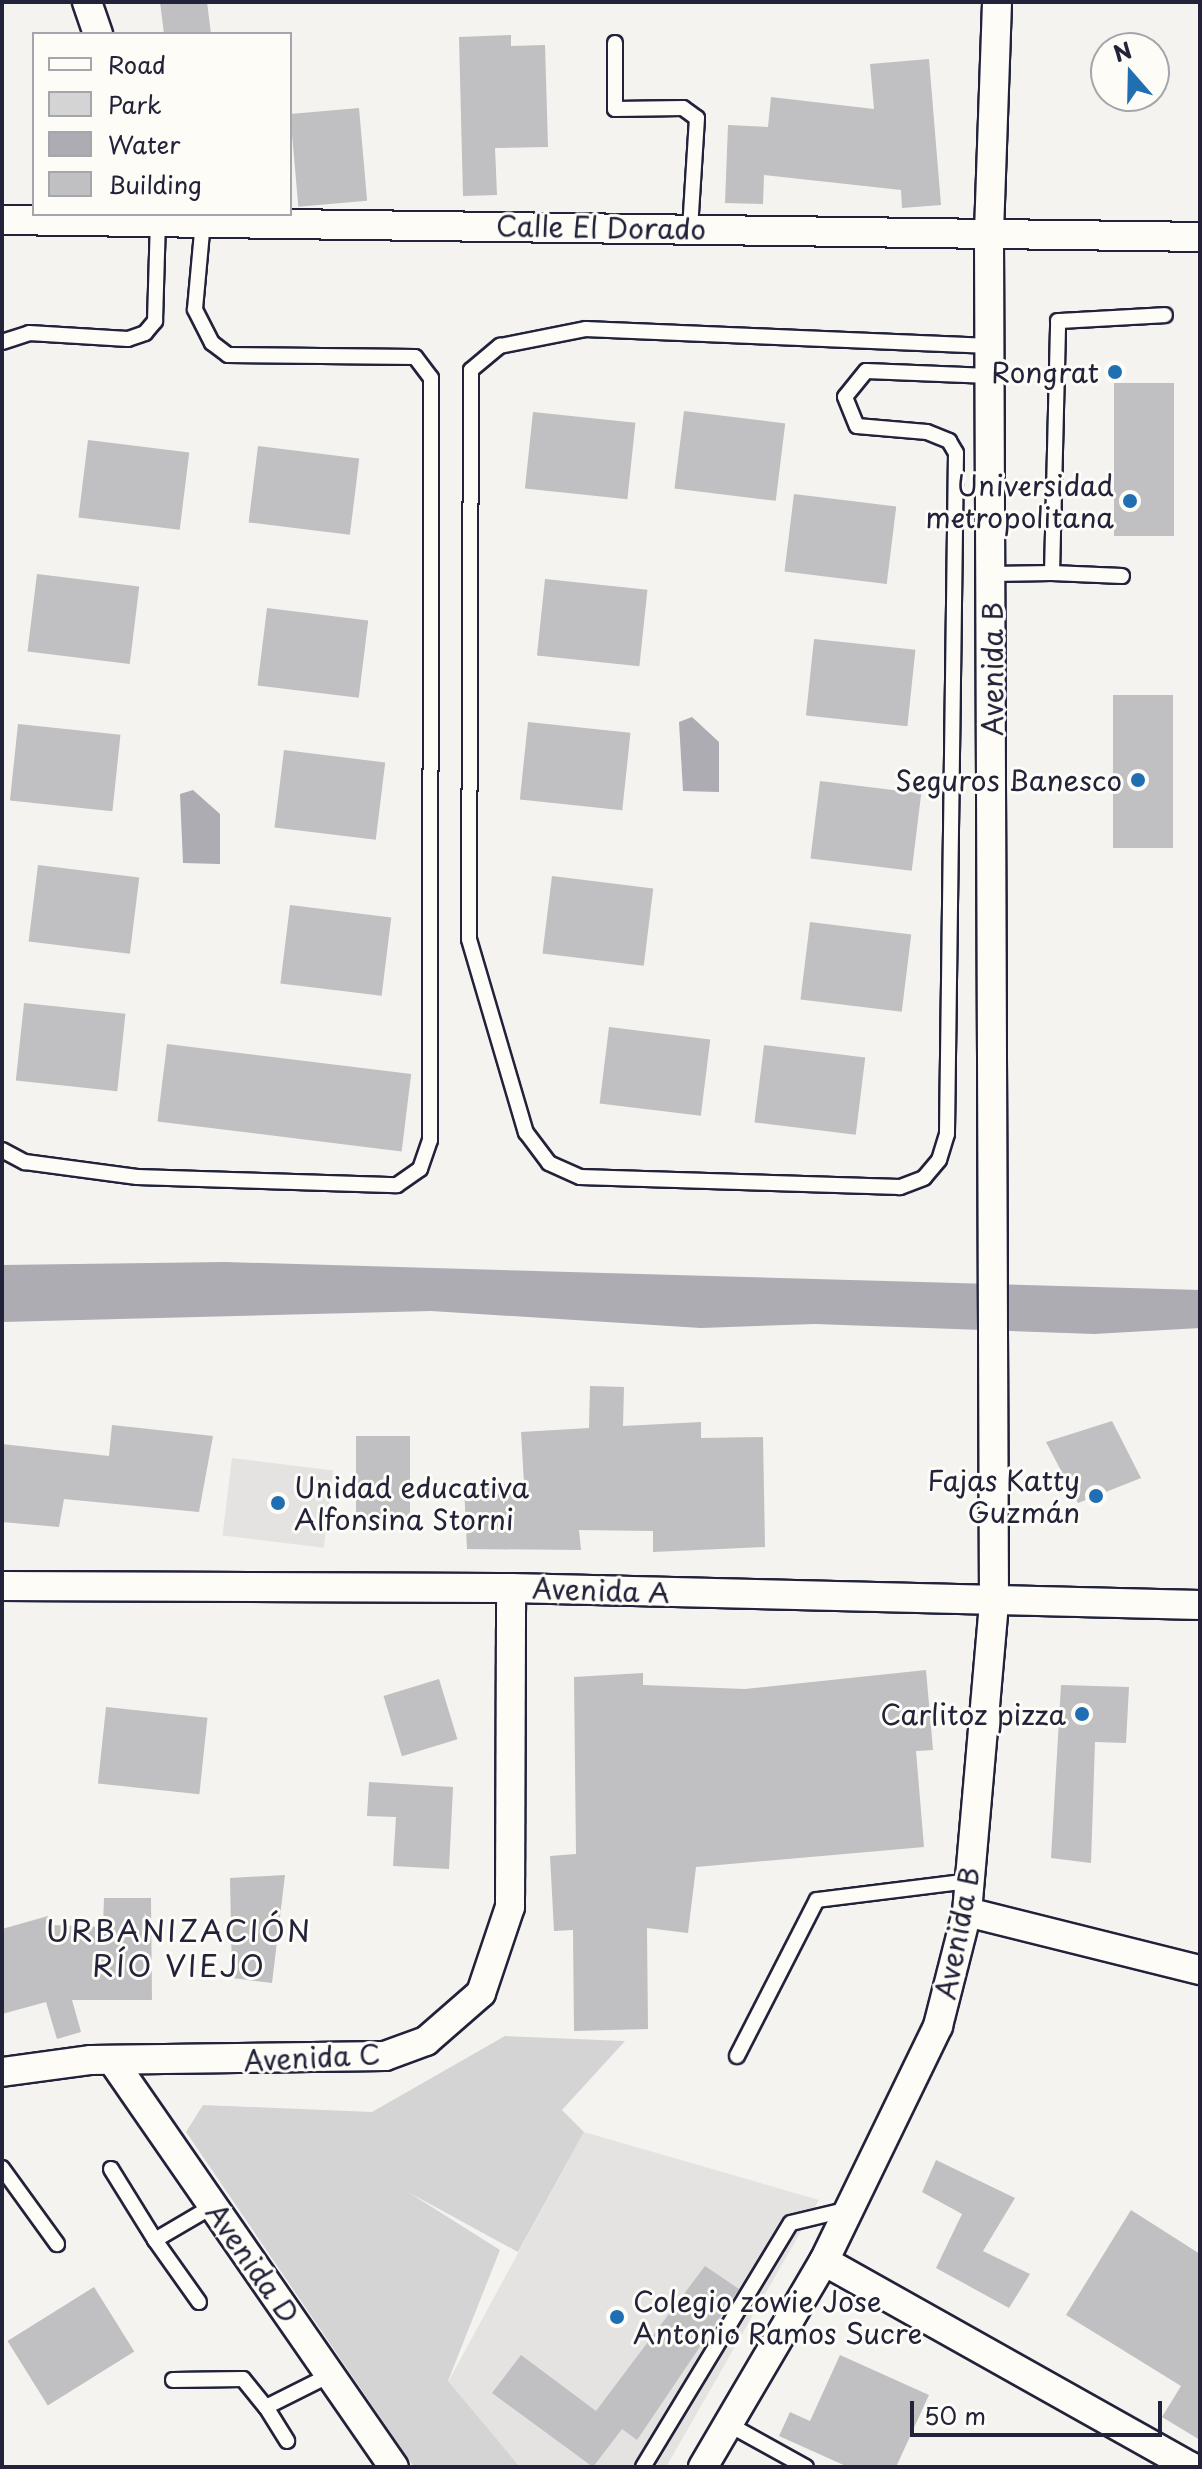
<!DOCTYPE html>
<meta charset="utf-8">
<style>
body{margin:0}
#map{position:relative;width:1202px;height:2469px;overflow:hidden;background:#f4f3ef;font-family:"Playpen Sans",sans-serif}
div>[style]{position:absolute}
.built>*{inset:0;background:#e4e3e2;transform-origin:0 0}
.green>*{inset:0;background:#d5d4d5}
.water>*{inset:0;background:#acacb2}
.building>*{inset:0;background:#c0bfc2;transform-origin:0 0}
.roads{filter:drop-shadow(2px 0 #22223b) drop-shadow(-2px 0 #22223b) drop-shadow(0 2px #22223b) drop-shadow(0 -2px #22223b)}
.service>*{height:14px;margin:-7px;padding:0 7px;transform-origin:7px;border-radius:7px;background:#fdfcf7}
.minor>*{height:28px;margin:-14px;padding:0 14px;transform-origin:14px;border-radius:14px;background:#fdfcf7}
.dots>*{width:22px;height:22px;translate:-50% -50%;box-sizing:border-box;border:4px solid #fdfcf7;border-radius:50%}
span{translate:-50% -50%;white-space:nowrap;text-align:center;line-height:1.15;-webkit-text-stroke:6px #fdfcf7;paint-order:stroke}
.street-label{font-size:28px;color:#22223b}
.poi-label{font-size:28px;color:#22223b}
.right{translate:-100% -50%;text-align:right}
.left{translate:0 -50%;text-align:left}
.neighbourhood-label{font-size:30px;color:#22223b;letter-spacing:2px}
.frame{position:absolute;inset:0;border:4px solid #22223b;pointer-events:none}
.legend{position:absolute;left:32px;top:32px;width:260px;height:184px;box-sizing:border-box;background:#fdfcf7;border:2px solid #a5a5ac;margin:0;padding:10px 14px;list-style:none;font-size:24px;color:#22223b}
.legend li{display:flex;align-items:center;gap:16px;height:40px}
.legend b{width:40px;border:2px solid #a5a5ac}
.north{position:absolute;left:1090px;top:32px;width:80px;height:80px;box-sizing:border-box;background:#fdfcf7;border:2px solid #a5a5ac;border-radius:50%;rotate:340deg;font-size:22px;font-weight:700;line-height:32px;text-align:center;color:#22223b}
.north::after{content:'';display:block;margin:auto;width:28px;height:36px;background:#1f6fb2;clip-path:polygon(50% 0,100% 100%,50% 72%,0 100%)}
.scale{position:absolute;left:910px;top:2401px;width:252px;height:36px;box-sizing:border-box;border:4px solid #22223b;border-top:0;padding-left:10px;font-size:24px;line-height:28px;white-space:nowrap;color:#22223b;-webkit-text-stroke:6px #fdfcf7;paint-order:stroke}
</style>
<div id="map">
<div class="built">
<i style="left:232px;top:1458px;width:102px;height:78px;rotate:7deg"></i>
<i style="clip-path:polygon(584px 2132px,819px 2200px,666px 2467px,520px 2467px,448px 2382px)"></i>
</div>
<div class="green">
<i style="clip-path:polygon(505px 2036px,625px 2041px,562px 2110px,584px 2132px,518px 2252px,408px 2192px,500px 2250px,448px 2381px,520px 2467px,414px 2467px,186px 2132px,203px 2105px,372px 2112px)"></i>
</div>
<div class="water">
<i style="clip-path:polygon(692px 717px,719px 742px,719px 792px,683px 791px,679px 722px)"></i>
<i style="clip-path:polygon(193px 790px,220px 814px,220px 864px,183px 863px,180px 794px)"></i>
<i style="clip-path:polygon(225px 1262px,1200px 1290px,1200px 1328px,1094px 1334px,815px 1324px,701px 1328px,431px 1311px,2px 1322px,2px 1265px)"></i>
</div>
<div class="building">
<i style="clip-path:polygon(160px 2px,207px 2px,211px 34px,164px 34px)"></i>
<i style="clip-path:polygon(511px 35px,511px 46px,545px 45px,548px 147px,495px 148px,497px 195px,463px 196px,459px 37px)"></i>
<i style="clip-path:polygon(929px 59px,941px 205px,902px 208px,901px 190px,764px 175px,763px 204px,725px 203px,728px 125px,768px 127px,771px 97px,874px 109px,870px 64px)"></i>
<i style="left:359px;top:108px;width:93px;height:69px;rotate:85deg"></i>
<i style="left:1174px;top:383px;width:153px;height:60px;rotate:90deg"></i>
<i style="left:684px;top:411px;width:102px;height:78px;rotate:7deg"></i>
<i style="left:533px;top:412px;width:103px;height:77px;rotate:6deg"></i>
<i style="left:88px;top:440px;width:102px;height:78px;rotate:7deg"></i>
<i style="left:258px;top:446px;width:102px;height:77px;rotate:7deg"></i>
<i style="left:794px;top:494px;width:103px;height:78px;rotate:7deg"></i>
<i style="left:37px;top:574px;width:103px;height:78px;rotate:7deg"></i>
<i style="left:545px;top:579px;width:103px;height:77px;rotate:6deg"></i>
<i style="left:267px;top:608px;width:102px;height:78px;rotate:7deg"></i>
<i style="left:814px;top:639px;width:102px;height:77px;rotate:6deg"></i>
<i style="left:1173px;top:695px;width:153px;height:60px;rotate:90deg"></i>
<i style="left:528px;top:722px;width:103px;height:78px;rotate:6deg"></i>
<i style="left:18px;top:724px;width:103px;height:77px;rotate:6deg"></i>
<i style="left:284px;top:750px;width:102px;height:78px;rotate:7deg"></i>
<i style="left:820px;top:781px;width:102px;height:78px;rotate:7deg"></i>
<i style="left:38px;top:865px;width:102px;height:77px;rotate:7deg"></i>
<i style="left:552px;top:876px;width:102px;height:78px;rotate:7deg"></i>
<i style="left:290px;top:905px;width:102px;height:79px;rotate:7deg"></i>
<i style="left:810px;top:922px;width:102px;height:78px;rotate:7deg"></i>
<i style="left:24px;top:1003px;width:102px;height:78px;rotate:6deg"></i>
<i style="left:609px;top:1027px;width:102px;height:77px;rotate:7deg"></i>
<i style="left:167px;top:1044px;width:246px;height:78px;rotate:7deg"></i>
<i style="left:764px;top:1045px;width:102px;height:78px;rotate:7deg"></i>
<i style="clip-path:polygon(590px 1386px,624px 1387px,623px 1426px,701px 1422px,701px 1438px,763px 1437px,765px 1547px,653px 1552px,653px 1531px,579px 1530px,581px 1550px,467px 1549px,464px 1486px,524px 1483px,521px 1432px,589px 1428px)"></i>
<i style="clip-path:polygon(1112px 1421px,1141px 1478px,1078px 1503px,1046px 1442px)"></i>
<i style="clip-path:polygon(112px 1425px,213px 1436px,199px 1512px,64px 1499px,59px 1527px,2px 1522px,2px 1444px,109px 1456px)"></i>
<i style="left:356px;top:1436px;width:54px;height:86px"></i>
<i style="clip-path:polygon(926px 1670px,933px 1750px,916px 1751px,924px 1847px,696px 1867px,688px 1933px,647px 1928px,648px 2029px,574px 2031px,573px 1930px,554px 1931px,550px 1856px,576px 1854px,574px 1677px,643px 1673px,643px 1685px,745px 1689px)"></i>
<i style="left:439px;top:1679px;width:63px;height:58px;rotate:73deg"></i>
<i style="clip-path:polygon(1061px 1685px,1129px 1687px,1126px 1743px,1095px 1742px,1091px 1863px,1051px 1858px)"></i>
<i style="left:106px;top:1707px;width:102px;height:77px;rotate:6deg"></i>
<i style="clip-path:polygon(369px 1782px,453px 1787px,449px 1869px,393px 1866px,396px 1817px,367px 1816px)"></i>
<i style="clip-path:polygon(285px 1875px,272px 1983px,232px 1978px,230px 1878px)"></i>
<i style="clip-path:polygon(104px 1898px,151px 1898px,152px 2000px,72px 2000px,81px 2032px,57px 2039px,46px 2002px,2px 2014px,2px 1929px,48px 1916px,51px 1925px,103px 1927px)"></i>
<i style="clip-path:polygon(936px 2160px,1015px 2198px,983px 2251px,1030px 2274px,1009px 2308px,936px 2268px,962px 2214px,922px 2192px)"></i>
<i style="clip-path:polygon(1131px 2210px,1200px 2254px,1200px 2440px,1162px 2417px,1181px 2386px,1066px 2315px)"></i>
<i style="clip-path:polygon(705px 2266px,739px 2289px,637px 2440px,622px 2429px,593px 2467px,492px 2393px,521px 2355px,596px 2411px)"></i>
<i style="left:94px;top:2287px;width:76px;height:102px;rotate:58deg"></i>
<i style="clip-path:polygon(840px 2355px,929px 2395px,896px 2467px,848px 2467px,779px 2436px,790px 2412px,810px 2421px)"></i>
</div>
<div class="roads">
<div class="service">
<i style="left:615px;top:43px;width:66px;rotate:90deg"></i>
<i style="left:615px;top:109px;width:68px;rotate:-0.8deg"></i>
<i style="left:683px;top:108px;width:17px;rotate:36deg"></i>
<i style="left:697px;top:118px;width:110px;rotate:93.6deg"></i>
<i style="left:2px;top:342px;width:28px;rotate:-18deg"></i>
<i style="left:29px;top:333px;width:99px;rotate:3.5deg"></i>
<i style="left:128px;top:339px;width:18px;rotate:-19deg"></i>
<i style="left:145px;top:333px;width:16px;rotate:-50deg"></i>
<i style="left:155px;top:321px;width:100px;rotate:-88.3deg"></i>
<i style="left:990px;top:376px;width:124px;rotate:-177.7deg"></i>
<i style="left:866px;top:371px;width:33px;rotate:129deg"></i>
<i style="left:845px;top:397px;width:31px;rotate:68deg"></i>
<i style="left:857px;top:426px;width:70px;rotate:4.9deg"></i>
<i style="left:927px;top:432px;width:24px;rotate:22deg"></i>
<i style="left:949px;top:441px;width:14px;rotate:60deg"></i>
<i style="left:956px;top:453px;width:681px;rotate:90.76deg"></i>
<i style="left:947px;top:1134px;width:27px;rotate:107deg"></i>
<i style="left:939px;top:1160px;width:23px;rotate:130deg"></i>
<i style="left:924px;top:1178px;width:26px;rotate:159deg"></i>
<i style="left:900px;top:1187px;width:320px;rotate:-178.2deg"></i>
<i style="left:580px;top:1177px;width:34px;rotate:-156deg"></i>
<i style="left:549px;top:1163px;width:38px;rotate:-127deg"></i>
<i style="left:526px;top:1133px;width:202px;rotate:-106.4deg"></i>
<i style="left:469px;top:939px;width:569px;rotate:-89.8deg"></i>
<i style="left:471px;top:370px;width:38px;rotate:-40deg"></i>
<i style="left:500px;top:346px;width:88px;rotate:-11.2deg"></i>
<i style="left:586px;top:329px;width:404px;rotate:2.4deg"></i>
<i style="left:1052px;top:573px;width:70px;rotate:2.5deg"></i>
<i style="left:991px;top:574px;width:61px;rotate:-0.9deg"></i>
<i style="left:1052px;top:573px;width:252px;rotate:-88.6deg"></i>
<i style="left:1058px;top:321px;width:107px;rotate:-3.2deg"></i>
<i style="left:2px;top:1150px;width:26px;rotate:28deg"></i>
<i style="left:25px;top:1162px;width:113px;rotate:7.6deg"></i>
<i style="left:137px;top:1177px;width:260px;rotate:1.8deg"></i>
<i style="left:397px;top:1185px;width:28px;rotate:-35deg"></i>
<i style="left:420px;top:1169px;width:31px;rotate:-71deg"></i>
<i style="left:430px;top:1140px;width:762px;rotate:-89.92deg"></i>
<i style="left:431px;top:378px;width:26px;rotate:-127deg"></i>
<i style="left:415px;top:357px;width:187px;rotate:-179.4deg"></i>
<i style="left:228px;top:355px;width:20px;rotate:-143deg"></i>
<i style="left:212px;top:343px;width:38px;rotate:-117deg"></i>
<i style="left:195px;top:309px;width:88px;rotate:-84.8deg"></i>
<i style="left:737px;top:2056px;width:175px;rotate:-62.9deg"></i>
<i style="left:817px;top:1900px;width:154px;rotate:-7.1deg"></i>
<i style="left:2px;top:2168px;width:94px;rotate:54.1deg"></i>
<i style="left:111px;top:2169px;width:84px;rotate:58.2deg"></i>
<i style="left:199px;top:2302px;width:76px;rotate:-125.4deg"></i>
<i style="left:155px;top:2240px;width:67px;rotate:-30.4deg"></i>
<i style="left:173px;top:2380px;width:70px;rotate:-0.8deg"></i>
<i style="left:243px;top:2379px;width:36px;rotate:51deg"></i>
<i style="left:266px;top:2407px;width:72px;rotate:-26.6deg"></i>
<i style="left:266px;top:2407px;width:40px;rotate:58deg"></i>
<i style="left:728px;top:2424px;width:89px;rotate:28.9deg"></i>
<i style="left:643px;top:2467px;width:285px;rotate:-58.8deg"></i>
<i style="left:791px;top:2223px;width:60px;rotate:-13.6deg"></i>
</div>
<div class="minor">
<i style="left:87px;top:2px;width:34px;rotate:71deg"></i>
<i style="left:2px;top:220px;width:1198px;rotate:0.81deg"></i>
<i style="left:2px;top:1586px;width:509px;rotate:0.23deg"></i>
<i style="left:511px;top:1588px;width:689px;rotate:1.41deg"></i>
<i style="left:967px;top:1912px;width:240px;rotate:14deg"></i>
<i style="left:112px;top:2060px;width:495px;rotate:55.3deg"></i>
<i style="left:2px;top:2072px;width:90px;rotate:-7.7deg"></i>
<i style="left:91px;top:2060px;width:294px;rotate:-0.8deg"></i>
<i style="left:385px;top:2056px;width:44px;rotate:-20.1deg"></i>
<i style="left:426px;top:2041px;width:73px;rotate:-41.1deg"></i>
<i style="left:481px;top:1993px;width:91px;rotate:-71.4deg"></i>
<i style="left:510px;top:1907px;width:319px;rotate:-89.8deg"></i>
<i style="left:824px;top:2261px;width:421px;rotate:29.3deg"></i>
<i style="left:703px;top:2467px;width:239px;rotate:-59.6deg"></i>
<i style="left:824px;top:2261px;width:261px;rotate:-64.1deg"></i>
<i style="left:938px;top:2026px;width:118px;rotate:-75.7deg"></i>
<i style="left:967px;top:1912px;width:310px;rotate:-85deg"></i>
<i style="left:994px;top:1603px;width:1371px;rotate:-90.21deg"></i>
<i style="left:989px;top:232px;width:230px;rotate:-88deg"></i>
</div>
</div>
<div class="dots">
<i style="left:1115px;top:372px;background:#1f6fb2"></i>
<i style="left:1130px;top:501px;background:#1f6fb2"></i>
<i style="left:1138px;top:780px;background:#1f6fb2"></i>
<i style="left:1096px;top:1496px;background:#1f6fb2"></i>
<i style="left:278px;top:1503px;background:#1f6fb2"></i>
<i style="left:1082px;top:1714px;background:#1f6fb2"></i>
<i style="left:617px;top:2317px;background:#1f6fb2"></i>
</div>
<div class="street-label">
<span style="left:601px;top:227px;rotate:1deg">Calle El Dorado</span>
<span style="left:992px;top:669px;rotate:-90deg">Avenida B</span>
<span style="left:601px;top:1590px;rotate:2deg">Avenida A</span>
<span style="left:957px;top:1933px;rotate:-79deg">Avenida B</span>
<span style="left:312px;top:2057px;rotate:-3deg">Avenida C</span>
<span style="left:253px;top:2263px;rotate:55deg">Avenida D</span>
</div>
<div class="poi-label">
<span class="right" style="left:1099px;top:372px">Rongrat</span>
<span class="right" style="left:1114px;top:501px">Universidad<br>metropolitana</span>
<span class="right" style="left:1122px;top:780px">Seguros Banesco</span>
<span class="right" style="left:1080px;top:1496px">Fajas Katty<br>Guzmán</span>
<span class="left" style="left:294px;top:1503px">Unidad educativa<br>Alfonsina Storni</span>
<span class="right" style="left:1066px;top:1714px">Carlitoz pizza</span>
<span class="left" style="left:633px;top:2317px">Colegio zowie Jose<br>Antonio Ramos Sucre</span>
</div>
<div class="neighbourhood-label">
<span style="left:179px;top:1947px">URBANIZACIÓN<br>RÍO VIEJO</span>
</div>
<div class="frame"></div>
<ul class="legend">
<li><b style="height:10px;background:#fdfcf7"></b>Road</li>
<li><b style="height:22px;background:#d5d4d5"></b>Park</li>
<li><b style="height:22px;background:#acacb2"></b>Water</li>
<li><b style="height:22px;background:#c0bfc2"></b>Building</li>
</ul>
<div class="north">N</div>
<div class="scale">50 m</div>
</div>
